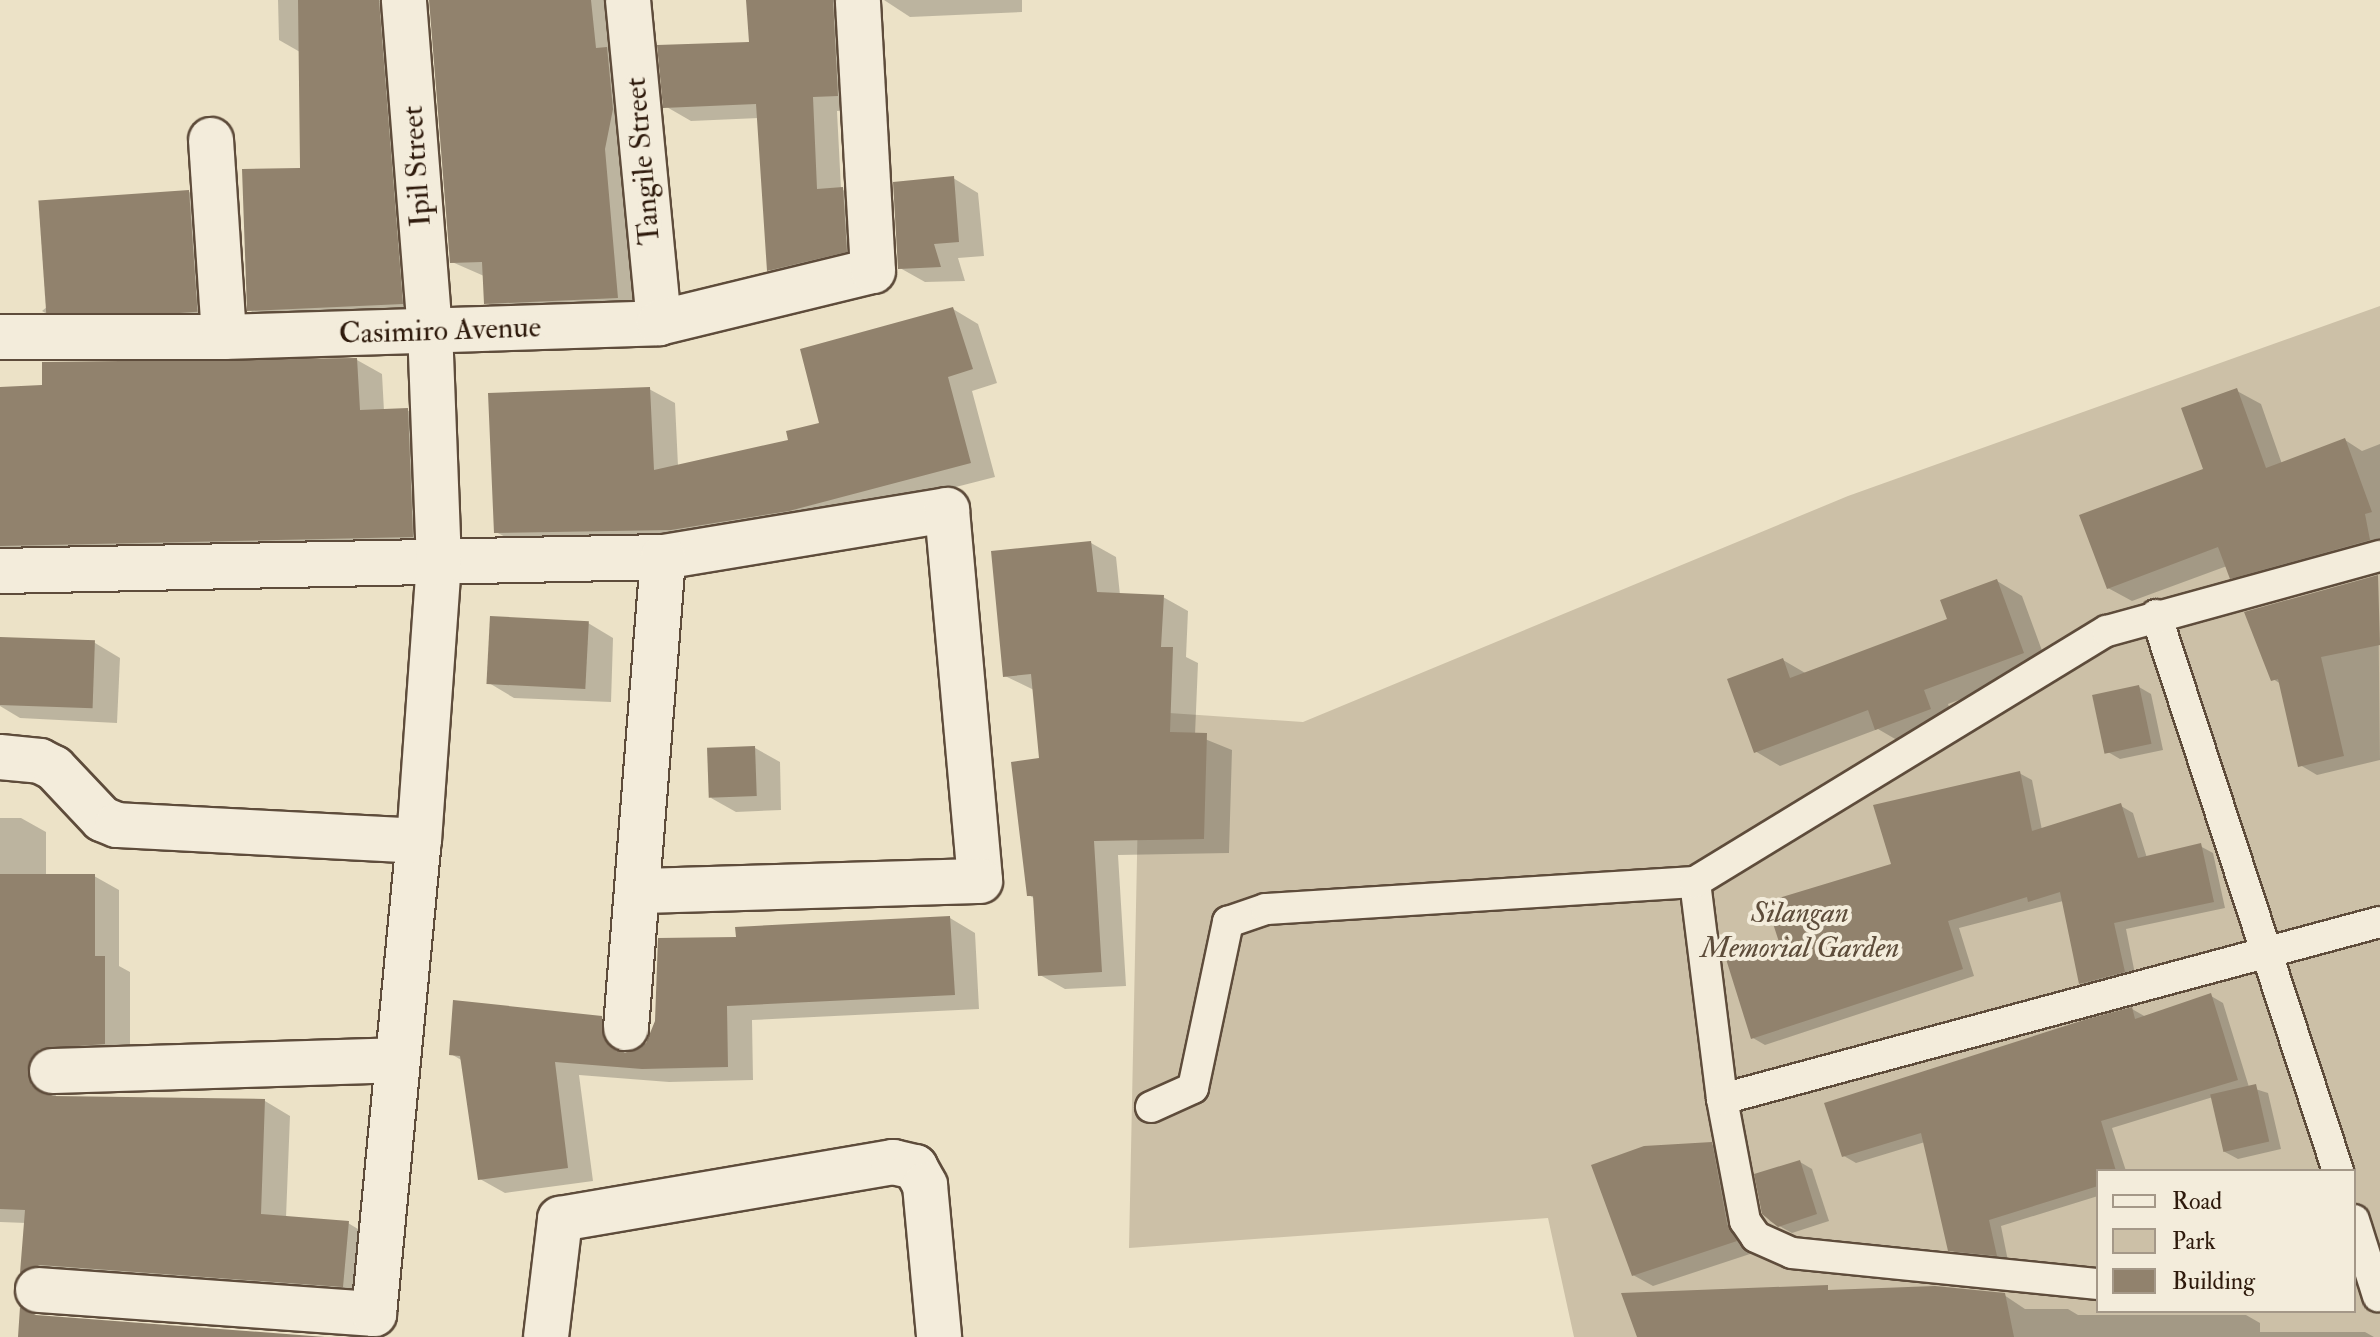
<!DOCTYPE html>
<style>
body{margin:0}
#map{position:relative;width:2380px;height:1337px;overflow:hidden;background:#ece2c7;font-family:"IM FELL Double Pica",serif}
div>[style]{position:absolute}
.green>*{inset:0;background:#ccc0a7}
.shadow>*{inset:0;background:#0003}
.building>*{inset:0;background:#91826d;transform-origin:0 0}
.roads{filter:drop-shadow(2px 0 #5e4c3b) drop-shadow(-2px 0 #5e4c3b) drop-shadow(0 2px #5e4c3b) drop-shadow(0 -2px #5e4c3b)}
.service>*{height:30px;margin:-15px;padding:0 15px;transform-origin:15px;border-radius:15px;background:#f3ecdb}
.minor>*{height:44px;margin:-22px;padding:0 22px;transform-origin:22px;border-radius:22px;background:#f3ecdb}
span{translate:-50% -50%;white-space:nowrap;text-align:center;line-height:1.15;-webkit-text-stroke:8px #f3ecdb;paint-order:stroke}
.street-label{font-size:30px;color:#2e1a0c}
.park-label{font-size:30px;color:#5d4c3a;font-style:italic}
.legend{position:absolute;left:2096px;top:1169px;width:260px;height:144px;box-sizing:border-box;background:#f3ecdb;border:2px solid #a49888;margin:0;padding:10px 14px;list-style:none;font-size:24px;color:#2e1a0c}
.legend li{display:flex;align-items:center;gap:16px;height:40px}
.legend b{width:40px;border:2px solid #a49888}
</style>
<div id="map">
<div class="green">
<i style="clip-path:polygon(evenodd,2380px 306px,2380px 1337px,1574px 1337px,1548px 1218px,1129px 1248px,1140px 711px,1303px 722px,1848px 496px,2380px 306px,2098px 1171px,2354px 1171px,2354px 1311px,2098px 1311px,2098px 1171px)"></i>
</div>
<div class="shadow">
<i style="clip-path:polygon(278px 0,411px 0,427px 317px,274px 325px,249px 310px,302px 170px,300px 52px,279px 40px)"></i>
<i style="clip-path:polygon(431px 0,615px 0,643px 311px,511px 317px,486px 302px,484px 276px,452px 262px)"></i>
<i style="clip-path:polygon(748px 0,864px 0,862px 109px,837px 111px,841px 189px,868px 203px,871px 265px,794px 284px,769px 270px,759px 118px,691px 121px,665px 106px,751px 44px)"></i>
<i style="clip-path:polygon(884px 0,1022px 0,1022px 12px,910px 17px)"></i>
<i style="clip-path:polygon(953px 178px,978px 193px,984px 256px,958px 258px,965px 281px,925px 282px,900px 268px)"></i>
<i style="clip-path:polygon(189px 192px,214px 206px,222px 325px,67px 325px,42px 311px)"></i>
<i style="clip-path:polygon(953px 309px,978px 324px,997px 383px,972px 391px,995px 477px,815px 523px,522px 546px,496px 532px,649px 389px,675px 403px,678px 466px,790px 441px,821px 424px)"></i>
<i style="clip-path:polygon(357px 360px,382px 374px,384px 411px,407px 410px,433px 425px,437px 551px,0 562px,0 389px)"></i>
<i style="clip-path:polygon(2237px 391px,2261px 404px,2282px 464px,2345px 440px,2362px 451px,2380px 444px,2380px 557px,2256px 591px,2232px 577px,2227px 566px,2132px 601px,2108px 588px,2206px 470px)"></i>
<i style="clip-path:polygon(1091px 543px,1116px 557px,1120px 595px,1163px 597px,1188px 611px,1186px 657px,1198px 663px,1195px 735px,1232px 750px,1229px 853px,1118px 855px,1126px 986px,1065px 989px,1040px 975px,1035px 899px,1029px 895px,1042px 760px,1034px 690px,1005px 676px)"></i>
<i style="clip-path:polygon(2378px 577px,2380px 760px,2317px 775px,2300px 765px,2281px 684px,2273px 679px)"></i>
<i style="clip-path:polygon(1997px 581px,2022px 596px,2048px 667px,1948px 704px,1955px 723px,1902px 743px,1878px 729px,1780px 766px,1755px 751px,1783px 660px,1807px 674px,1950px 620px)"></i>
<i style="clip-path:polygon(588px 623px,613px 638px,611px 702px,514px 698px,489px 683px)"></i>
<i style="clip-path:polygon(0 639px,95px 643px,120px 658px,117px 723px,20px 718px,0 706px)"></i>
<i style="clip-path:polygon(2139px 687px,2151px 694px,2163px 750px,2120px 759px,2108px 752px)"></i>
<i style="clip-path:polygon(755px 748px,780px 762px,781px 810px,736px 812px,711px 798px)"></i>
<i style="clip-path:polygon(2019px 773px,2032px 780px,2042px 830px,2121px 806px,2133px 813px,2147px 858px,2200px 846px,2213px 853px,2225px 908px,2126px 929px,2136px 979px,2093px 990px,2081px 983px,2063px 901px,1959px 928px,1974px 976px,1765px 1045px,1753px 1038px,1781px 943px)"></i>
<i style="clip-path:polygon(0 818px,21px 818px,46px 832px,46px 876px,94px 876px,119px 890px,119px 966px,130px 972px,130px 1058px,54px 1075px,56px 1098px,265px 1101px,290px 1116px,286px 1218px,348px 1223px,373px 1238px,368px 1300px,47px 1286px,22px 1272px,26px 1223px,0 1222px)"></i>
<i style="clip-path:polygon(950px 918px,975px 933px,979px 1009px,752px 1020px,753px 1080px,669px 1082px,579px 1075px,593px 1181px,505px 1193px,480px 1179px,463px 1061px,451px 1054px,601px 1018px,626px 1033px,628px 1053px,648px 1044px,738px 939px)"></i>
<i style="clip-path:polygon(2211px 996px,2223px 1003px,2249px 1087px,2268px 1093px,2281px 1149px,2238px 1159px,2225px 1152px,2213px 1097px,2112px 1128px,2126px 1171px,2098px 1171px,2098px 1196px,2001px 1226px,2008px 1261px,1962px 1257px,1950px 1249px,1925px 1142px,1856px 1163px,1844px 1156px,2132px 1009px,2146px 1017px)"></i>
<i style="clip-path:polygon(1711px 1144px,1732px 1156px,1756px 1252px,1653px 1286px,1633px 1275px)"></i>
<i style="clip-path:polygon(1800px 1162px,1812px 1169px,1829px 1221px,1792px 1233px,1770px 1221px,1757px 1175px)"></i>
<i style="clip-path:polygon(2004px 1295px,2025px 1309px,2068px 1309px,2078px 1315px,2246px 1315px,2260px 1323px,2260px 1332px,2365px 1332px,2374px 1337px,1639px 1337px)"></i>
</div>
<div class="building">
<i style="clip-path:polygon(298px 0,379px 0,403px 304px,247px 311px,242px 169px,300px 168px)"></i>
<i style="clip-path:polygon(429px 0,591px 0,596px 48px,607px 47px,613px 109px,605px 149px,618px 298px,484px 304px,482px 262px,450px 263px)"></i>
<i style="clip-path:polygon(746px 0,833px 0,838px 96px,813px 97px,817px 189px,843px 187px,847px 252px,767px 271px,756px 104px,663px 108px,657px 45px,749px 42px)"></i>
<i style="clip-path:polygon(954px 176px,959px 242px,934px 244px,941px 267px,898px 269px,893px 182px)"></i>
<i style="left:189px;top:190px;width:122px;height:151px;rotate:86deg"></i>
<i style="clip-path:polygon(953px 307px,973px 369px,948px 377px,971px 463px,789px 511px,671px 530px,494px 533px,488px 393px,650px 387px,654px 470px,788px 440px,786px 431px,819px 423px,800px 349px)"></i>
<i style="clip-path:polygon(357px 358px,360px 410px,408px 408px,413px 537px,0 546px,0 387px,42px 385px,42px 362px)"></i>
<i style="clip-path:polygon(2237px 388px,2266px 468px,2345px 438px,2372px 512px,2365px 514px,2370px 540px,2230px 579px,2218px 547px,2107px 589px,2079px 515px,2203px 469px,2181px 408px)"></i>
<i style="clip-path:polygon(1091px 541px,1097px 592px,1164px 595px,1161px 647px,1173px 647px,1170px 732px,1207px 733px,1204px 839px,1094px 841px,1102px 972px,1038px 976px,1033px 896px,1027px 896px,1011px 762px,1039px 758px,1031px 674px,1003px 677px,991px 551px)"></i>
<i style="clip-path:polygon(2378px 575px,2380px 645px,2321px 657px,2344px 756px,2298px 767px,2278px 679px,2271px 681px,2244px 612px)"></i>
<i style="clip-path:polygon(1997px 579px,2024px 653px,1924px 690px,1931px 709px,1875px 730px,1868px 710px,1754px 753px,1727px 679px,1783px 658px,1790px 678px,1947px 619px,1940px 600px)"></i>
<i style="left:490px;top:616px;width:99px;height:68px;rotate:3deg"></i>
<i style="left:0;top:637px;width:95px;height:68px;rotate:2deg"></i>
<i style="left:2139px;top:685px;width:60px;height:48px;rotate:78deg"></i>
<i style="left:755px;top:746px;width:50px;height:48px;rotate:88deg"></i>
<i style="clip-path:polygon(2020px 771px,2032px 831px,2121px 803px,2138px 858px,2201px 843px,2214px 902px,2114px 923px,2125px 972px,2079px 984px,2060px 892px,2028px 902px,2027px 897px,1948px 921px,1963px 969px,1751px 1039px,1726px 959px,1779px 942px,1766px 902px,1891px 864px,1873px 805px)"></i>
<i style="clip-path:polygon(0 874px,95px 874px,95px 956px,105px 956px,105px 1044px,40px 1049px,30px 1060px,31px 1085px,53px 1096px,265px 1099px,261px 1214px,349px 1221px,343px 1287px,40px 1265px,20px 1273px,25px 1210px,0 1209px)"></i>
<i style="clip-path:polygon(950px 916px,955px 995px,727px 1006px,728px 1067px,642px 1069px,555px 1062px,568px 1168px,478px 1180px,460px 1056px,449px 1055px,453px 1000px,602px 1016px,604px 1039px,625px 1053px,646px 1043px,655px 1021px,658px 938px,736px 937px,735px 927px)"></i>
<i style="clip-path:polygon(2211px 993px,2238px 1080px,2101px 1121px,2116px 1171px,2098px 1171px,2098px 1186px,1989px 1220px,1997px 1256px,1948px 1251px,1921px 1133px,1842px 1157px,1824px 1103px,2087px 1019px,2132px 1007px,2135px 1019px)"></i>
<i style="left:2256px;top:1084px;width:59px;height:47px;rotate:77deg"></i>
<i style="clip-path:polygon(1712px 1142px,1727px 1224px,1737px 1241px,1632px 1276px,1591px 1165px,1644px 1146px)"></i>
<i style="clip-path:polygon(1800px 1160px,1817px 1214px,1778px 1227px,1762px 1214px,1754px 1174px)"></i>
<i style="clip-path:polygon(1828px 1285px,1828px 1290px,1935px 1286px,2005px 1293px,2014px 1337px,1637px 1337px,1621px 1293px)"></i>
<i style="clip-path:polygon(20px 1307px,36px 1315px,325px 1337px,18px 1337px)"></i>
</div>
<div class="roads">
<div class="service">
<i style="left:2156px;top:615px;width:585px;rotate:71.87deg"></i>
<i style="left:1695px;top:882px;width:219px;rotate:82.9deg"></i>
<i style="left:1722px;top:1099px;width:124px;rotate:79.3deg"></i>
<i style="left:1745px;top:1221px;width:19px;rotate:55deg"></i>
<i style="left:1756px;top:1237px;width:39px;rotate:24deg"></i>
<i style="left:1792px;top:1253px;width:308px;rotate:5.8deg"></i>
<i style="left:1722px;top:1099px;width:681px;rotate:-15.06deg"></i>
<i style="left:1151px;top:1107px;width:46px;rotate:-24.3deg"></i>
<i style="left:1193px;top:1088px;width:170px;rotate:-78.1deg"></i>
<i style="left:1228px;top:922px;width:40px;rotate:-18.9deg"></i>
<i style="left:1266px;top:909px;width:430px;rotate:-3.6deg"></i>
<i style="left:1695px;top:882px;width:482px;rotate:-31.4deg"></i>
<i style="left:2107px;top:631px;width:283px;rotate:-15.4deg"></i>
<i style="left:2354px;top:1220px;width:80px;rotate:72.5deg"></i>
</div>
<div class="minor">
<i style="left:628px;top:0;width:324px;rotate:84.5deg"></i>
<i style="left:211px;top:140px;width:197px;rotate:86.2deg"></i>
<i style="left:0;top:337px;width:224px"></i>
<i style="left:224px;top:337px;width:435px;rotate:-1.8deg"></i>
<i style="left:659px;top:323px;width:220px;rotate:-13.7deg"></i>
<i style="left:873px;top:271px;width:271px;rotate:-93.2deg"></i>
<i style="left:0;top:571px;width:663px;rotate:-1.21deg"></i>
<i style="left:663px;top:557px;width:288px;rotate:-9.4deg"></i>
<i style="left:947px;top:510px;width:372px;rotate:84.9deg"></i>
<i style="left:980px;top:881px;width:340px;rotate:178.3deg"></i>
<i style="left:0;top:757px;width:40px;rotate:5.7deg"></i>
<i style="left:40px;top:761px;width:16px;rotate:27deg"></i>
<i style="left:54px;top:768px;width:70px;rotate:46.7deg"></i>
<i style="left:102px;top:819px;width:16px;rotate:22deg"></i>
<i style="left:117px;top:825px;width:302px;rotate:3deg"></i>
<i style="left:626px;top:1028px;width:472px;rotate:-85.5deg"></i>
<i style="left:52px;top:1071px;width:345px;rotate:-1.8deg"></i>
<i style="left:38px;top:1290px;width:337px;rotate:4.1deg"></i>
<i style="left:374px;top:1314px;width:475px;rotate:-84.6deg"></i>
<i style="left:419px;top:841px;width:279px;rotate:-85.9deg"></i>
<i style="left:439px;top:563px;width:231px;rotate:-92.2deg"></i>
<i style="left:430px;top:332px;width:333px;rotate:-94.5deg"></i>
<i style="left:546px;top:1337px;width:119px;rotate:-83.2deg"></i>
<i style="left:560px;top:1219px;width:338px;rotate:-9.7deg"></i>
<i style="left:893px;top:1162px;width:23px;rotate:13deg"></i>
<i style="left:915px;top:1167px;width:21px;rotate:61deg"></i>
<i style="left:925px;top:1185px;width:153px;rotate:84.7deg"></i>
</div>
</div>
<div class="street-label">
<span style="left:643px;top:161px;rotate:-95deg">Tangile Street</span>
<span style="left:417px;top:166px;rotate:-94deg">Ipil Street</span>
<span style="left:440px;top:331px;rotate:-2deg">Casimiro Avenue</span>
</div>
<div class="park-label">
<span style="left:1800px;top:930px">Silangan<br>Memorial Garden</span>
</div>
<ul class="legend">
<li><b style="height:10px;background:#f3ecdb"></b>Road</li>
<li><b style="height:22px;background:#ccc0a7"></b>Park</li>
<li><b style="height:22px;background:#91826d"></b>Building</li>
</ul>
</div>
